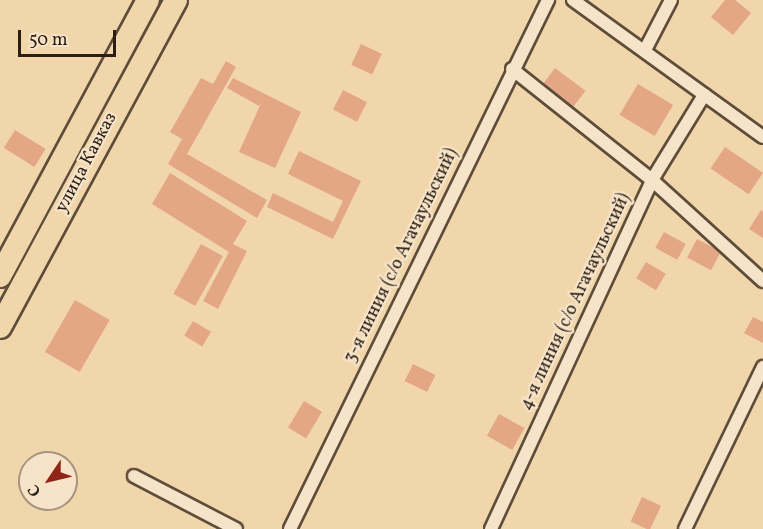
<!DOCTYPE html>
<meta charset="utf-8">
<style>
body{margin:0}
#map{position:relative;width:763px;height:529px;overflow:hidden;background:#f2d6ab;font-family:Vollkorn,serif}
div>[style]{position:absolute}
.building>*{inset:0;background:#e3a785;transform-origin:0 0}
.roads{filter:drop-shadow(2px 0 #5d4d3a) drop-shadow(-2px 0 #5d4d3a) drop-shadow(0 2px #5d4d3a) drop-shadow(0 -2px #5d4d3a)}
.street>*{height:12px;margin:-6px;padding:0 6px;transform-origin:6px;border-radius:6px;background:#f7e4c8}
.highway>*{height:22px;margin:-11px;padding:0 11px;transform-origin:11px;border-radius:11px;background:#f2d6ab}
span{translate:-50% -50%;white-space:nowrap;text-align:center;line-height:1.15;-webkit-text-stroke:4.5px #f7e4c8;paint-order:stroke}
.street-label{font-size:18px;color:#2b1f15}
.north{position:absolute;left:18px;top:451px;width:60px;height:60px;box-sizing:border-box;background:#f7e4c8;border:2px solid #a59580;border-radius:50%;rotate:235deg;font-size:16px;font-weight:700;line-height:24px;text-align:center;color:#2b1f15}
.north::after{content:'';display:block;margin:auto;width:21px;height:27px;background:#8f2418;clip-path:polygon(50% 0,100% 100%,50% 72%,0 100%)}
.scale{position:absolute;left:18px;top:30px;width:98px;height:27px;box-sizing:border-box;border:3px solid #2b1f15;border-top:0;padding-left:8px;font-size:18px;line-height:21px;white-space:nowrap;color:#2b1f15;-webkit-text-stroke:4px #f7e4c8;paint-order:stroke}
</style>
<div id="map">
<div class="building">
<i style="clip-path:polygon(725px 0,735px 0,751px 13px,733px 35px,711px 17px)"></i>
<i style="left:361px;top:44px;width:23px;height:23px;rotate:25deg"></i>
<i style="clip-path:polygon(226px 61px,236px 67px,187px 154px,267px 200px,257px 218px,168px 164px,182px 139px,170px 132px,201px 78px,213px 84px)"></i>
<i style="left:555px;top:68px;width:38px;height:20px;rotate:37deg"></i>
<i style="clip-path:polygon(233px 78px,301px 112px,275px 168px,239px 152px,262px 101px,259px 106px,227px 88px)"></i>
<i style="left:638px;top:84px;width:41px;height:36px;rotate:31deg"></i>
<i style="left:343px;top:90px;width:27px;height:22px;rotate:27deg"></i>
<i style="left:15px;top:130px;width:36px;height:21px;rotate:32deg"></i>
<i style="left:725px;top:147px;width:46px;height:26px;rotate:34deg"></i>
<i style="clip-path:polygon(299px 151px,361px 181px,333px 239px,267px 207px,273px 193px,333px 222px,343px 201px,288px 174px)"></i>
<i style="clip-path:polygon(170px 173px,247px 221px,233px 244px,247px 251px,218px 309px,203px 301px,229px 252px,152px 204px)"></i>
<i style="clip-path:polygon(761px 210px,763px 212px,763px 238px,749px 229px)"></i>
<i style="left:664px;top:232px;width:25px;height:18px;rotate:29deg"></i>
<i style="left:697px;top:239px;width:27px;height:21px;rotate:28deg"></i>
<i style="left:201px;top:244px;width:25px;height:57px;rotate:29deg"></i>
<i style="left:646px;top:262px;width:23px;height:19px;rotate:31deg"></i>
<i style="left:75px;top:300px;width:40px;height:60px;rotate:30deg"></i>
<i style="clip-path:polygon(753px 317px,763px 322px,763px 343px,744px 333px)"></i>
<i style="left:193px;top:321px;width:21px;height:17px;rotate:31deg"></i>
<i style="left:413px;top:364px;width:25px;height:19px;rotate:26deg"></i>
<i style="left:304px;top:401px;width:21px;height:31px;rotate:31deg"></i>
<i style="left:499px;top:414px;width:29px;height:25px;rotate:29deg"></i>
<i style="left:642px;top:497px;width:21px;height:27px;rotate:25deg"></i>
</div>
<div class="roads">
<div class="street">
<i style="left:573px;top:0;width:234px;rotate:35.8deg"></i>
<i style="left:645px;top:50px;width:56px;rotate:-62.5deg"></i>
<i style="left:512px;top:69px;width:179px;rotate:38.4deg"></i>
<i style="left:652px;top:180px;width:150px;rotate:42.3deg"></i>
<i style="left:134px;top:476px;width:115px;rotate:27.5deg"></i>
<i style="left:290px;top:529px;width:589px;rotate:-64deg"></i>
<i style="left:491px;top:529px;width:384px;rotate:-65.2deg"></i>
<i style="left:652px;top:180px;width:100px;rotate:-58.5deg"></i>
<i style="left:685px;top:529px;width:180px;rotate:-64.3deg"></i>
</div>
<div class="highway">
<i style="left:0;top:276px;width:313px;rotate:-61.8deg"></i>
<i style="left:0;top:327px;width:371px;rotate:-61.7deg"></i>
</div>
</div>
<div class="street-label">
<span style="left:87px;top:163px;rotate:-62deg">улица Кавказ</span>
<span style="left:402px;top:256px;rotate:-64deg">3-я линия (с/о Агачаульский)</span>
<span style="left:576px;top:302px;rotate:-65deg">4-я линия (с/о Агачаульский)</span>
</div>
<div class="north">С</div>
<div class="scale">50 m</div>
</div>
